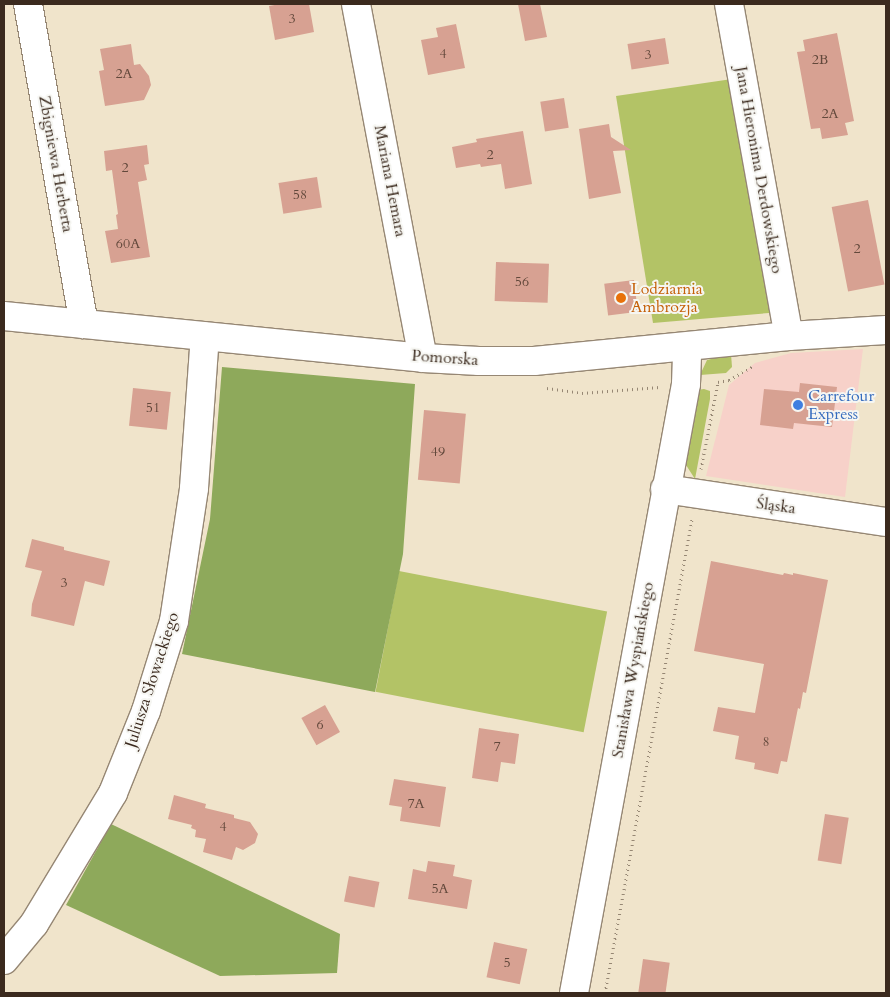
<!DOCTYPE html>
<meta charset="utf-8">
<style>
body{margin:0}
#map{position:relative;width:890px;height:997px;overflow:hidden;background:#f0e4cb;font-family:Cardo,serif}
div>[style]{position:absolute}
.built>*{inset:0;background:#f7d1c9}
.green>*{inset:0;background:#b3c366;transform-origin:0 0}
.forest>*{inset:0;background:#8ea95b}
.building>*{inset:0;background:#d7a192;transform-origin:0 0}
.path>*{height:3px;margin-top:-1.5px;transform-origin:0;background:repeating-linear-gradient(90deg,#968774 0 1px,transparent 0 5px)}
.roads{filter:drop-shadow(1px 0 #968774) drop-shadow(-1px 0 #968774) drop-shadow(0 1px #968774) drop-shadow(0 -1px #968774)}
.minor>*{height:28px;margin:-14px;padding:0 14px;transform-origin:14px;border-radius:14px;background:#fff}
.dots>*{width:14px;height:14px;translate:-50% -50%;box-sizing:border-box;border:2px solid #f6f6f2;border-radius:50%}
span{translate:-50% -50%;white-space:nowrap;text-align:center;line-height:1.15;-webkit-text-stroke:4px #f6f6f2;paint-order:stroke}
.number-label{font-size:14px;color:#62483b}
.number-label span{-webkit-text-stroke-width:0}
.street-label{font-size:16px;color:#3b2a1e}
.food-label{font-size:16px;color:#c56008}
.left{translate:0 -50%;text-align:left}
.shop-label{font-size:16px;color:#366cbe}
.frame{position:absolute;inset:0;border:5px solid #3b2a1e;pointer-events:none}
</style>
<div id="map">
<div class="built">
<i style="clip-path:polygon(863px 349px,845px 497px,706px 476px,729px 385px,755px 363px,791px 353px)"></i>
</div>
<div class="green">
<i style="clip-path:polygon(732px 79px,775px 299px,769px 313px,653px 323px,616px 96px)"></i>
<i style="clip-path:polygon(731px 354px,732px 367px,726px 373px,700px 375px,707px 360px)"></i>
<i style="clip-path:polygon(704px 389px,710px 391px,710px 399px,695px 479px,686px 465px,685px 457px,697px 390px)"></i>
<i style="left:399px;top:571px;width:212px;height:123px;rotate:11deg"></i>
</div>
<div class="forest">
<i style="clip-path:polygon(222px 367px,415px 384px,403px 554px,375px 692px,182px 654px,210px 519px)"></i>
<i style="clip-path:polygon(111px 824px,340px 934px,337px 973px,220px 976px,66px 905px)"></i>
</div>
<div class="building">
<i style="clip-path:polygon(280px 4px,309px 4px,314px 32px,275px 40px,269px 6px)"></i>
<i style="clip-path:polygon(518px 4px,540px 4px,547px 37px,525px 41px)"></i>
<i style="clip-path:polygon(456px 24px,465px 68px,428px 75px,421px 40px,438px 37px,436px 28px)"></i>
<i style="clip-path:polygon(837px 33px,854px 121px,845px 123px,848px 135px,822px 139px,820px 128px,811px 129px,797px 52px,805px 51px,803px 40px)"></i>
<i style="left:665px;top:38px;width:26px;height:38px;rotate:81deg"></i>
<i style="clip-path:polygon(131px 44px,134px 65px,140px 64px,149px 76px,151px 85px,144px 100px,105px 106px,99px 71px,104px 70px,100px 49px)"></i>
<i style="left:564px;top:98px;width:30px;height:24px;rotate:81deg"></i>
<i style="clip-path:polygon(609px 124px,611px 137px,631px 150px,613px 151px,621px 193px,589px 199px,579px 129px)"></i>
<i style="clip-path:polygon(523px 131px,532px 184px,505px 189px,501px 164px,481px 167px,480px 164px,456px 168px,452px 147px,477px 142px,476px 139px)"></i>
<i style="clip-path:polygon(147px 145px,149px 164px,144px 165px,147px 180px,138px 182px,150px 257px,111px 263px,105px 231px,118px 229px,116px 215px,118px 214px,112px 170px,106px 171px,104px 151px)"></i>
<i style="left:317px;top:177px;width:31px;height:39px;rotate:81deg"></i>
<i style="left:868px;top:200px;width:86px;height:37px;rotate:79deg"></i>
<i style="left:496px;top:262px;width:53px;height:39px;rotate:2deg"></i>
<i style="left:634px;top:280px;width:32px;height:30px;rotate:83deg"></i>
<i style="clip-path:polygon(800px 383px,837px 387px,832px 427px,794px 423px,793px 429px,760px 425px,764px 389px,799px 392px)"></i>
<i style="left:133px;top:388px;width:38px;height:38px;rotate:6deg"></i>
<i style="left:424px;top:410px;width:42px;height:70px;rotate:5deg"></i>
<i style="clip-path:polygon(32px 539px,64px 547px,64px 550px,110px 561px,104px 586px,85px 581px,74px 626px,31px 616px,32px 604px,42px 571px,25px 567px)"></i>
<i style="clip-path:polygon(711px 561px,783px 575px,784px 573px,793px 575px,793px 573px,828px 580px,806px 693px,803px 692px,800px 709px,798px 708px,787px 762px,781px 761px,778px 774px,754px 769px,755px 763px,735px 759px,739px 736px,713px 731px,718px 707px,755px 713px,764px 664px,694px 651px)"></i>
<i style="left:325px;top:705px;width:31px;height:27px;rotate:61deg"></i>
<i style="clip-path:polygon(479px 728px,519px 734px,515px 764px,501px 762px,498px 782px,472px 778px)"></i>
<i style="clip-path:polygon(394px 779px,446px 787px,440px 827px,400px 821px,402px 807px,389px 805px)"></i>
<i style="clip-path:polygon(174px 795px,206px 804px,205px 808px,234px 815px,234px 818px,250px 822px,258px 834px,255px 843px,243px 850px,236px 847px,232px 860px,203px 852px,206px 839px,195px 837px,196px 830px,191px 828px,192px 825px,168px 819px)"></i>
<i style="left:825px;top:814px;width:24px;height:47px;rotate:9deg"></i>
<i style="clip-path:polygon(428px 861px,455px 865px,453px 876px,472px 880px,467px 909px,408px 899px,413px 869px,426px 872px)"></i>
<i style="left:349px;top:876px;width:31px;height:26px;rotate:11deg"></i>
<i style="left:494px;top:942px;width:34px;height:36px;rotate:12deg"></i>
<i style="left:643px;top:959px;width:27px;height:34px;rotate:8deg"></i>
</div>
<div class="path">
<i style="left:547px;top:388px;width:35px;rotate:8deg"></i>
<i style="left:582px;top:393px;width:78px;rotate:-4.4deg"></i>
<i style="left:701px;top:469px;width:89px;rotate:-78.9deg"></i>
<i style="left:718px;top:382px;width:11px;rotate:-10deg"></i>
<i style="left:729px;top:380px;width:28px;rotate:-30deg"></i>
<i style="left:605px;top:993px;width:482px;rotate:-79.6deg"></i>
</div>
<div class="roads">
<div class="minor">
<i style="left:28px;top:4px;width:325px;rotate:80.1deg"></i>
<i style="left:356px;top:4px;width:360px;rotate:79.3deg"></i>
<i style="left:729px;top:4px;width:337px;rotate:79.8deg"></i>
<i style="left:4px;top:316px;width:421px;rotate:5.7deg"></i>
<i style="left:423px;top:358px;width:56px;rotate:3.1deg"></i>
<i style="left:479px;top:361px;width:55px"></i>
<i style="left:534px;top:361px;width:256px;rotate:-5.6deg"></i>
<i style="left:789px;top:336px;width:97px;rotate:-3.5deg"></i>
<i style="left:665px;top:489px;width:223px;rotate:8.5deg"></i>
<i style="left:4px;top:960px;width:47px;rotate:-50.2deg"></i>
<i style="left:34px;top:924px;width:153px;rotate:-58.9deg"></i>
<i style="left:113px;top:793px;width:88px;rotate:-68.1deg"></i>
<i style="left:146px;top:711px;width:94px;rotate:-72.7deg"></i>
<i style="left:174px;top:621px;width:134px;rotate:-81.4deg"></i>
<i style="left:194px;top:488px;width:152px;rotate:-85.9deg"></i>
<i style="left:574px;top:993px;width:619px;rotate:-79.58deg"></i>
<i style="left:686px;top:384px;width:37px;rotate:-88deg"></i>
</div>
</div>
<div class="dots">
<i style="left:621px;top:298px;background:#e8710a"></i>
<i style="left:798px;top:405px;background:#3f7fe0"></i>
</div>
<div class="number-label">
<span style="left:292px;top:19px">3</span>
<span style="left:443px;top:54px">4</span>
<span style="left:648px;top:55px">3</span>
<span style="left:820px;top:60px">2B</span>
<span style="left:124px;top:74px">2A</span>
<span style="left:830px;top:114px">2A</span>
<span style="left:490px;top:155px">2</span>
<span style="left:125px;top:168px">2</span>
<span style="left:300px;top:195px">58</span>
<span style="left:128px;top:244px">60A</span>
<span style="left:857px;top:249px">2</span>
<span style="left:522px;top:282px">56</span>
<span style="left:153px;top:408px">51</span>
<span style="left:438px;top:452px">49</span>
<span style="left:64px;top:583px">3</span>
<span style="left:320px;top:725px">6</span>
<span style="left:766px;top:742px">8</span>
<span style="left:497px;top:747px">7</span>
<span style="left:416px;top:804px">7A</span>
<span style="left:223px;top:827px">4</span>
<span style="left:440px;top:889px">5A</span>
<span style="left:507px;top:963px">5</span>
</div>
<div class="street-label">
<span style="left:56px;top:164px;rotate:80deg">Zbigniewa Herberta</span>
<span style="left:759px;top:170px;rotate:80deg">Jana Hieronima Derdowskiego</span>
<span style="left:390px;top:181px;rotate:79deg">Mariana Hemara</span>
<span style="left:445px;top:358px;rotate:4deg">Pomorska</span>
<span style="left:776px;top:506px;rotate:8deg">Śląska</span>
<span style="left:633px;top:670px;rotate:-80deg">Stanisława Wyspiańskiego</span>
<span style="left:152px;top:680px;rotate:-72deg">Juliusza Słowackiego</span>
</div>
<div class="food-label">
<span class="left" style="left:631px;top:298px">Lodziarnia<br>Ambrozja</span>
</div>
<div class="shop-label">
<span class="left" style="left:808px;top:405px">Carrefour<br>Express</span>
</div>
<div class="frame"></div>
</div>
